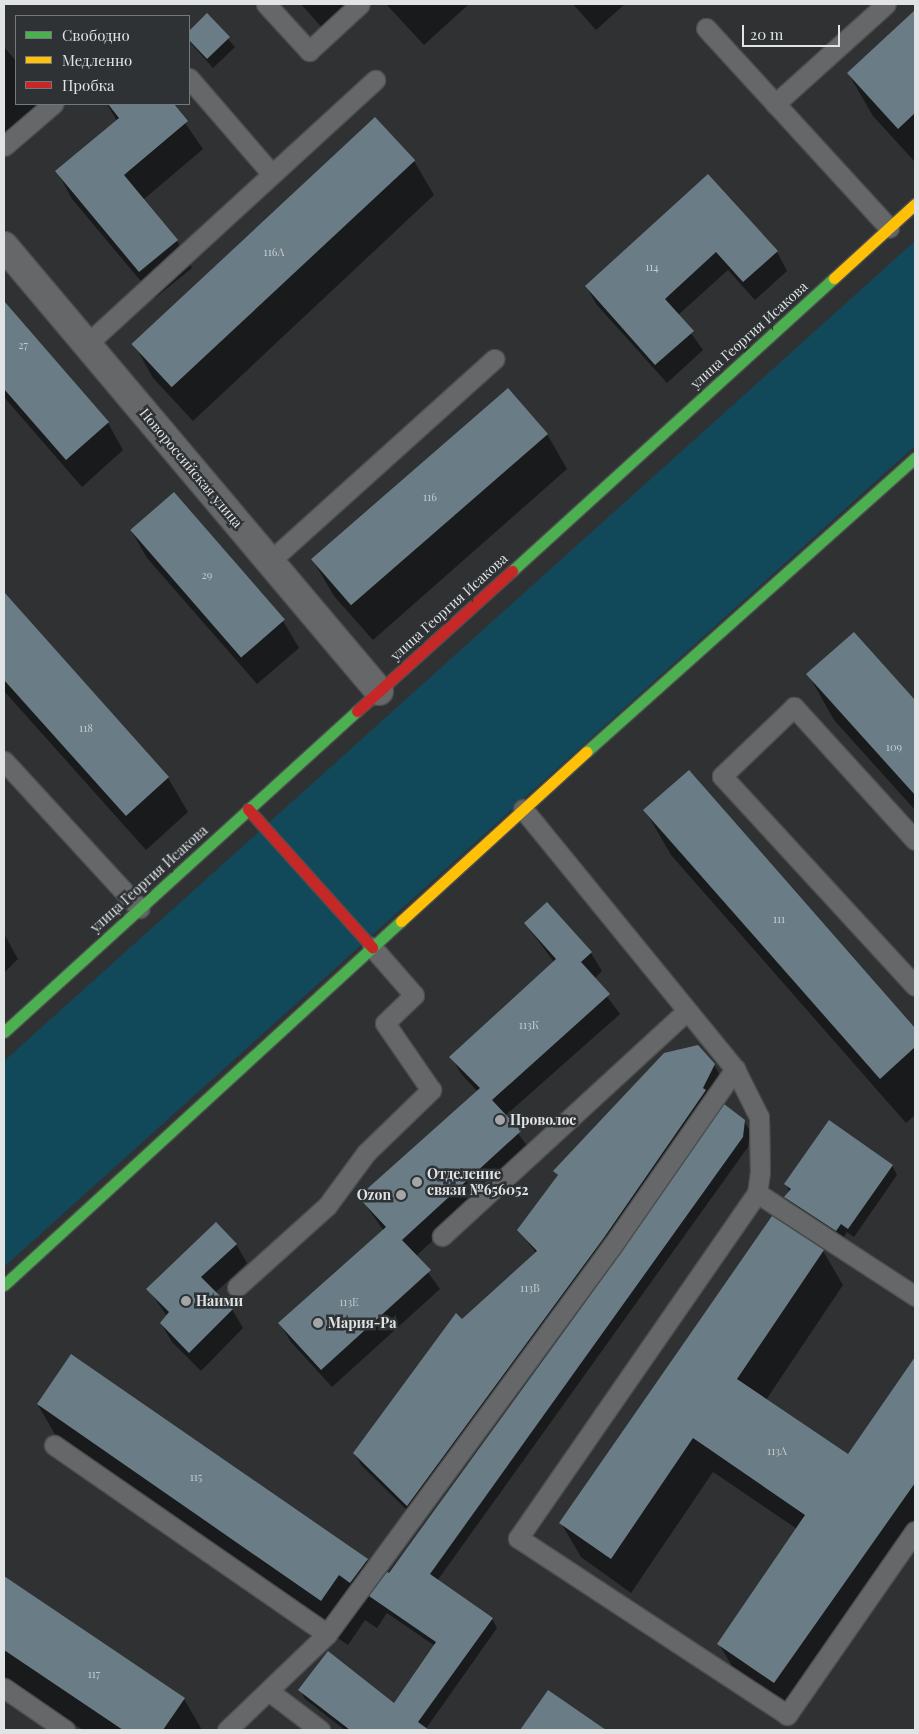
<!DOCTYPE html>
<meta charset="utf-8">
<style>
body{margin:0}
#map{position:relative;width:919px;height:1734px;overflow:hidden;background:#2f3133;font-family:"Playfair Display",serif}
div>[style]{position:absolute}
.green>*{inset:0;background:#11485a}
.shadow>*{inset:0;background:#0007}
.building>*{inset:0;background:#6a7d86;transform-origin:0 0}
.roads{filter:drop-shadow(1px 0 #4c4e4f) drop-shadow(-1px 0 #4c4e4f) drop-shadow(0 1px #4c4e4f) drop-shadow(0 -1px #4c4e4f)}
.lane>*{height:19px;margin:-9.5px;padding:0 9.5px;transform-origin:9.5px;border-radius:9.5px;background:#656768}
.street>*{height:28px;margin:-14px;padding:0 14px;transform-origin:14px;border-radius:14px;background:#656768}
.fast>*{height:11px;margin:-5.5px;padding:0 5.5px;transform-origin:5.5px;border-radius:5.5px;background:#4caf50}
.slow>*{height:11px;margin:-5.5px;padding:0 5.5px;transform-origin:5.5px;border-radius:5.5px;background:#ffc107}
.jam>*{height:11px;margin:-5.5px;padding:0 5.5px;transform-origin:5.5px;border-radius:5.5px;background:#c62828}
.dots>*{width:14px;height:14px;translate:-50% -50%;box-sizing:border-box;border:2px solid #2e3234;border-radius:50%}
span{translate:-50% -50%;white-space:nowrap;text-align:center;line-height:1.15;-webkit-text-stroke:5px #2e3234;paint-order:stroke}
.number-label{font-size:11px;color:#c3cacd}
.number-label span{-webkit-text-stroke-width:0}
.street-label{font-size:14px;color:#e1e4e5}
.poi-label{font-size:14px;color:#e1e4e5;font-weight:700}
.left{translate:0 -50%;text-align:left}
.right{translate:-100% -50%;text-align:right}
.frame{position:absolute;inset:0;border:5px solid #e1e4e5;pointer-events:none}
.legend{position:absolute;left:15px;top:15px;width:175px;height:90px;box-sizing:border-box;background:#2e3234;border:1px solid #76797b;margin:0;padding:6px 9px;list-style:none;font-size:15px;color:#e1e4e5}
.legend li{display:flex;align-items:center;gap:10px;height:25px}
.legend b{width:25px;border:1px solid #76797b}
.scale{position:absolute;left:742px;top:25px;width:98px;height:22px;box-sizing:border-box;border:2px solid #e1e4e5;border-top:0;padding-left:6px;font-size:15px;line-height:18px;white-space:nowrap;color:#e1e4e5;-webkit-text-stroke:4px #2e3234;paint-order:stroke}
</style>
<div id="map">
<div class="green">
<i style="clip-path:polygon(915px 241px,915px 446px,4px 1267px,4px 1061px)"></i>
</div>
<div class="shadow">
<i style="clip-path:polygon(301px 4px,371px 4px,332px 39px)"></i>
<i style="clip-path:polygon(386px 4px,469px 4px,424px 45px)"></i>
<i style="clip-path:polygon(573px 4px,625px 4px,596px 30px)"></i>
<i style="clip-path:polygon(915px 11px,915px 162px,873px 116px,848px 73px)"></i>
<i style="clip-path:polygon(207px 15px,235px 47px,213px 68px,189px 41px,189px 33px)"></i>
<i style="clip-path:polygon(4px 47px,16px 61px,16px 104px,45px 104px,4px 147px)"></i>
<i style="clip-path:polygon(107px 104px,172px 104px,203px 149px,143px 200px,177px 241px,192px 268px,155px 298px,72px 199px,57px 171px,117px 121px)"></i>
<i style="clip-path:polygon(375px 119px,414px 161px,434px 195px,193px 421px,153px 378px,134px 344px)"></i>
<i style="clip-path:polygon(708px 176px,777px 252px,787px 271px,755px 300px,728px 270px,678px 315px,703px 350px,667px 383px,597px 305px,586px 286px)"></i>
<i style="clip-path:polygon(4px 303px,108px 423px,123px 450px,82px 487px,4px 397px)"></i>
<i style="clip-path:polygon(547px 434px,567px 469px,373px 640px,334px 596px,314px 562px)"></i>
<i style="clip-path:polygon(131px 530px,283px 621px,299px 648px,257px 684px,147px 558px)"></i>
<i style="clip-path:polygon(4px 593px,168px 778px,188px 812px,146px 850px,4px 691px)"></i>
<i style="clip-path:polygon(854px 633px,915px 702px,915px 810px,834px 720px,808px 674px)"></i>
<i style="clip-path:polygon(689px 772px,915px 1030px,915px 1115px,906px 1123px,671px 855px,645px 810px)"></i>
<i style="clip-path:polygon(525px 923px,591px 953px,602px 971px,594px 979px,620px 1014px,505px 1116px,531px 1151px,416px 1256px,440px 1289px,332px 1387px,291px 1342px,280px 1324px,384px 1231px,360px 1197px,478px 1092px,462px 1075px,451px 1057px,554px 962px)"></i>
<i style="clip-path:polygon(4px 934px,18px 959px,4px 973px)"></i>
<i style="clip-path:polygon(714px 1065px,722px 1078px,415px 1518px,362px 1466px,354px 1453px,462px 1320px,536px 1253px,519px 1230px,558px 1177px,555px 1171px)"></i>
<i style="clip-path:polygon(744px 1121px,750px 1131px,748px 1147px,437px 1581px,492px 1619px,497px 1628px,425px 1730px,345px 1730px,305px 1699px,300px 1690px,394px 1705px,435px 1646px,387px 1613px,377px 1628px,365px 1620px,348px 1645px,64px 1450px,38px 1405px,367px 1560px,380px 1583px)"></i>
<i style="clip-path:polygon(892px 1165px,897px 1175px,854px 1237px,847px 1232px,842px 1240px,791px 1207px,786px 1198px,790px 1192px,786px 1185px)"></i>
<i style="clip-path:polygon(236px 1244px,247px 1263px,215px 1293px,232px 1309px,243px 1328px,201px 1371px,172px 1342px,161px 1323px,167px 1316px,148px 1289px)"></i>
<i style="clip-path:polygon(823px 1251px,843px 1285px,766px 1400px,848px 1456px,915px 1359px,915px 1545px,794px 1717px,739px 1678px,719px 1644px,797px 1529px,713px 1472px,631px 1593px,581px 1557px,561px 1523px)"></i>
<i style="clip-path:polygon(4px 1577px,184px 1699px,202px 1730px,83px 1730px,4px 1677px)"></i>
<i style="clip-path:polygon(548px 1692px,603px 1730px,521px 1730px)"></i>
</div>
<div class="building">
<i style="clip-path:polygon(915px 10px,915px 113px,898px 129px,847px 73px)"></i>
<i style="clip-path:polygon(207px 13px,230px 37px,207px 59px,189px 40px,189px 31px)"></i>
<i style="clip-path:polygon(108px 104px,174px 104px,188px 121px,124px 175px,178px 240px,139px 272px,55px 171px,119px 118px)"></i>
<i style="left:375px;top:117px;width:59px;height:333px;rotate:47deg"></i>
<i style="clip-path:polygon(708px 174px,778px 251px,743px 282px,716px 252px,665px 299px,694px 331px,655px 365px,585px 286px)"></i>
<i style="clip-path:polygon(4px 301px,109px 422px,66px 460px,4px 389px)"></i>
<i style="left:508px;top:388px;width:61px;height:261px;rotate:49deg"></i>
<i style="left:174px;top:492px;width:169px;height:58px;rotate:49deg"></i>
<i style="clip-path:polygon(4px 592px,169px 777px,126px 816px,4px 680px)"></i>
<i style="clip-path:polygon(854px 632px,915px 700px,915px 795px,806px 674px)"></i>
<i style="clip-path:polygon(689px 770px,915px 1028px,915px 1047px,880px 1079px,643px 810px)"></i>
<i style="clip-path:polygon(547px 902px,592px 952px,581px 962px,610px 994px,492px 1100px,521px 1131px,402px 1240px,431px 1270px,321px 1370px,278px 1323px,386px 1227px,358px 1197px,480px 1088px,449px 1057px,556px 959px,524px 923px)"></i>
<i style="clip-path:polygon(698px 1045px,715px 1064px,703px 1088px,706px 1090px,603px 1239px,407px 1506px,353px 1453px,456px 1313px,462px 1319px,537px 1251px,517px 1230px,558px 1175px,553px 1171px,664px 1053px)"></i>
<i style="clip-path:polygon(724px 1104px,745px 1120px,743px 1137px,430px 1574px,493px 1618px,418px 1722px,429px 1730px,350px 1730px,298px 1690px,328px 1651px,394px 1703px,436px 1642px,369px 1596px,387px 1572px,389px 1573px,621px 1253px)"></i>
<i style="clip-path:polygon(829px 1120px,893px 1165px,848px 1229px,841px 1224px,836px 1231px,784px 1197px,791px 1189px,784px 1184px)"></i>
<i style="clip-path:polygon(772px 1216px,824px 1250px,737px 1379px,848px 1454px,915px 1357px,915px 1483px,774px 1683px,717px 1644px,805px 1515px,693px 1438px,611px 1559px,559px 1523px)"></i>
<i style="clip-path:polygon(216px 1222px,237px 1244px,201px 1277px,233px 1309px,189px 1353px,160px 1323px,169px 1312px,146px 1289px)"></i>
<i style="clip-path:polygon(71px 1354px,368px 1559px,350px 1583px,339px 1575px,321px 1601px,37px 1404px)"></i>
<i style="clip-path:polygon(4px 1576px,185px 1698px,163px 1730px,123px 1730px,4px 1650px)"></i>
<i style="clip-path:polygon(548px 1690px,606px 1730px,520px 1730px)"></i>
</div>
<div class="roads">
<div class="lane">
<i style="left:266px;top:4px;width:64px;rotate:47.5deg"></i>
<i style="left:309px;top:51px;width:69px;rotate:-42.7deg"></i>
<i style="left:706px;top:28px;width:271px;rotate:47.5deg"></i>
<i style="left:189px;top:78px;width:127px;rotate:49.2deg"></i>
<i style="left:775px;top:104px;width:149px;rotate:-42deg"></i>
<i style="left:4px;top:146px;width:65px;rotate:-40.6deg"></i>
<i style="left:87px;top:344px;width:391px;rotate:-42.5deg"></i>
<i style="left:270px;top:561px;width:302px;rotate:-42deg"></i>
<i style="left:4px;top:761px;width:200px;rotate:47.4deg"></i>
<i style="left:523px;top:809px;width:335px;rotate:50.8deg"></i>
<i style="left:735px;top:1069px;width:54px;rotate:63.4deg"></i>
<i style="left:759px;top:1117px;width:55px;rotate:89deg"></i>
<i style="left:760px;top:1172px;width:21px;rotate:98deg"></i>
<i style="left:757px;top:1193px;width:420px;rotate:124.7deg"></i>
<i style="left:518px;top:1538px;width:322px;rotate:33.3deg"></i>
<i style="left:787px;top:1715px;width:224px;rotate:-55.2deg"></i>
<i style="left:915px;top:840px;width:180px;rotate:-132.3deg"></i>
<i style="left:794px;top:707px;width:100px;rotate:136.2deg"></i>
<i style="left:722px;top:776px;width:285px;rotate:47.4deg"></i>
<i style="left:757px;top:1193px;width:189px;rotate:33.1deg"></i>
<i style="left:442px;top:1236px;width:331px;rotate:-42.6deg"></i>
<i style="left:237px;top:1287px;width:121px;rotate:-42deg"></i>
<i style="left:327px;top:1206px;width:66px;rotate:-53.7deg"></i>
<i style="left:366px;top:1153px;width:91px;rotate:-44.1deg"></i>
<i style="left:431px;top:1090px;width:81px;rotate:-124.5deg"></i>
<i style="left:385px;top:1023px;width:40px;rotate:-44deg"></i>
<i style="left:414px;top:995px;width:64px;rotate:-131.2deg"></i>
<i style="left:54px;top:1445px;width:332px;rotate:34.7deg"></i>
<i style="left:4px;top:1688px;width:74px;rotate:34.5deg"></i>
<i style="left:270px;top:1692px;width:63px;rotate:37.2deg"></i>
<i style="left:227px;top:1730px;width:139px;rotate:-43.8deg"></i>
<i style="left:327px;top:1634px;width:481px;rotate:-53.7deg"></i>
<i style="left:612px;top:1246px;width:216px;rotate:-55.2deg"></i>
</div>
<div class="street">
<i style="left:4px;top:246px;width:582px;rotate:49.88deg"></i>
</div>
<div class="fast">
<i style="left:512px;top:571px;width:435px;rotate:-42.3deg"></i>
<i style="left:586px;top:752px;width:441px;rotate:-41.8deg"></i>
<i style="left:4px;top:1032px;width:477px;rotate:-42.3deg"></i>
<i style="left:4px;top:1285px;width:539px;rotate:-42.52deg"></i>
</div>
<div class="slow">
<i style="left:834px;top:278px;width:110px;rotate:-42.4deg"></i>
<i style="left:401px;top:921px;width:251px;rotate:-42.4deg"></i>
</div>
<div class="jam">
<i style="left:357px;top:711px;width:209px;rotate:-42.1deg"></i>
<i style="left:248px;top:809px;width:186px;rotate:48.1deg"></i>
</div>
</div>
<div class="dots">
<i style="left:500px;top:1120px;background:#a3a5a7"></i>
<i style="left:417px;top:1182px;background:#a3a5a7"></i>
<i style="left:401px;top:1195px;background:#a3a5a7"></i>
<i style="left:186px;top:1301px;background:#a3a5a7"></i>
<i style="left:318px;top:1323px;background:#a3a5a7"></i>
</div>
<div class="number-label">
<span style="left:274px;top:252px">116А</span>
<span style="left:652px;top:267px">114</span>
<span style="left:23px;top:345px">27</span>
<span style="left:430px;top:497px">116</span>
<span style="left:207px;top:575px">29</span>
<span style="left:86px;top:728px">118</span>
<span style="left:894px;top:747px">109</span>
<span style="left:779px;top:919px">111</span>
<span style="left:529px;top:1025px">113К</span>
<span style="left:530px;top:1288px">113В</span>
<span style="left:349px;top:1302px">113Е</span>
<span style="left:777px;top:1451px">113А</span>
<span style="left:196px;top:1477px">115</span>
<span style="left:94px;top:1674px">117</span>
</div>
<div class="street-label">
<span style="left:749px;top:335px;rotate:-42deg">улица Георгия Исакова</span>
<span style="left:191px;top:468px;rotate:50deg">Новороссийская улица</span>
<span style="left:449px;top:607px;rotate:-42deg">улица Георгия Исакова</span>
<span style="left:149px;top:879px;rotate:-42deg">улица Георгия Исакова</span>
</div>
<div class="poi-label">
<span class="left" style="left:510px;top:1120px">Проволос</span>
<span class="left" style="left:427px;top:1182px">Отделение<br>связи №656052</span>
<span class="right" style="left:391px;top:1195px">Ozon</span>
<span class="left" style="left:196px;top:1301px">Наими</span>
<span class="left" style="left:328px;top:1323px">Мария-Ра</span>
</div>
<div class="frame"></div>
<ul class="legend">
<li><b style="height:6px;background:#4caf50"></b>Свободно</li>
<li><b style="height:6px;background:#ffc107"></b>Медленно</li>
<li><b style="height:6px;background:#c62828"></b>Пробка</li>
</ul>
<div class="scale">20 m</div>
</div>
